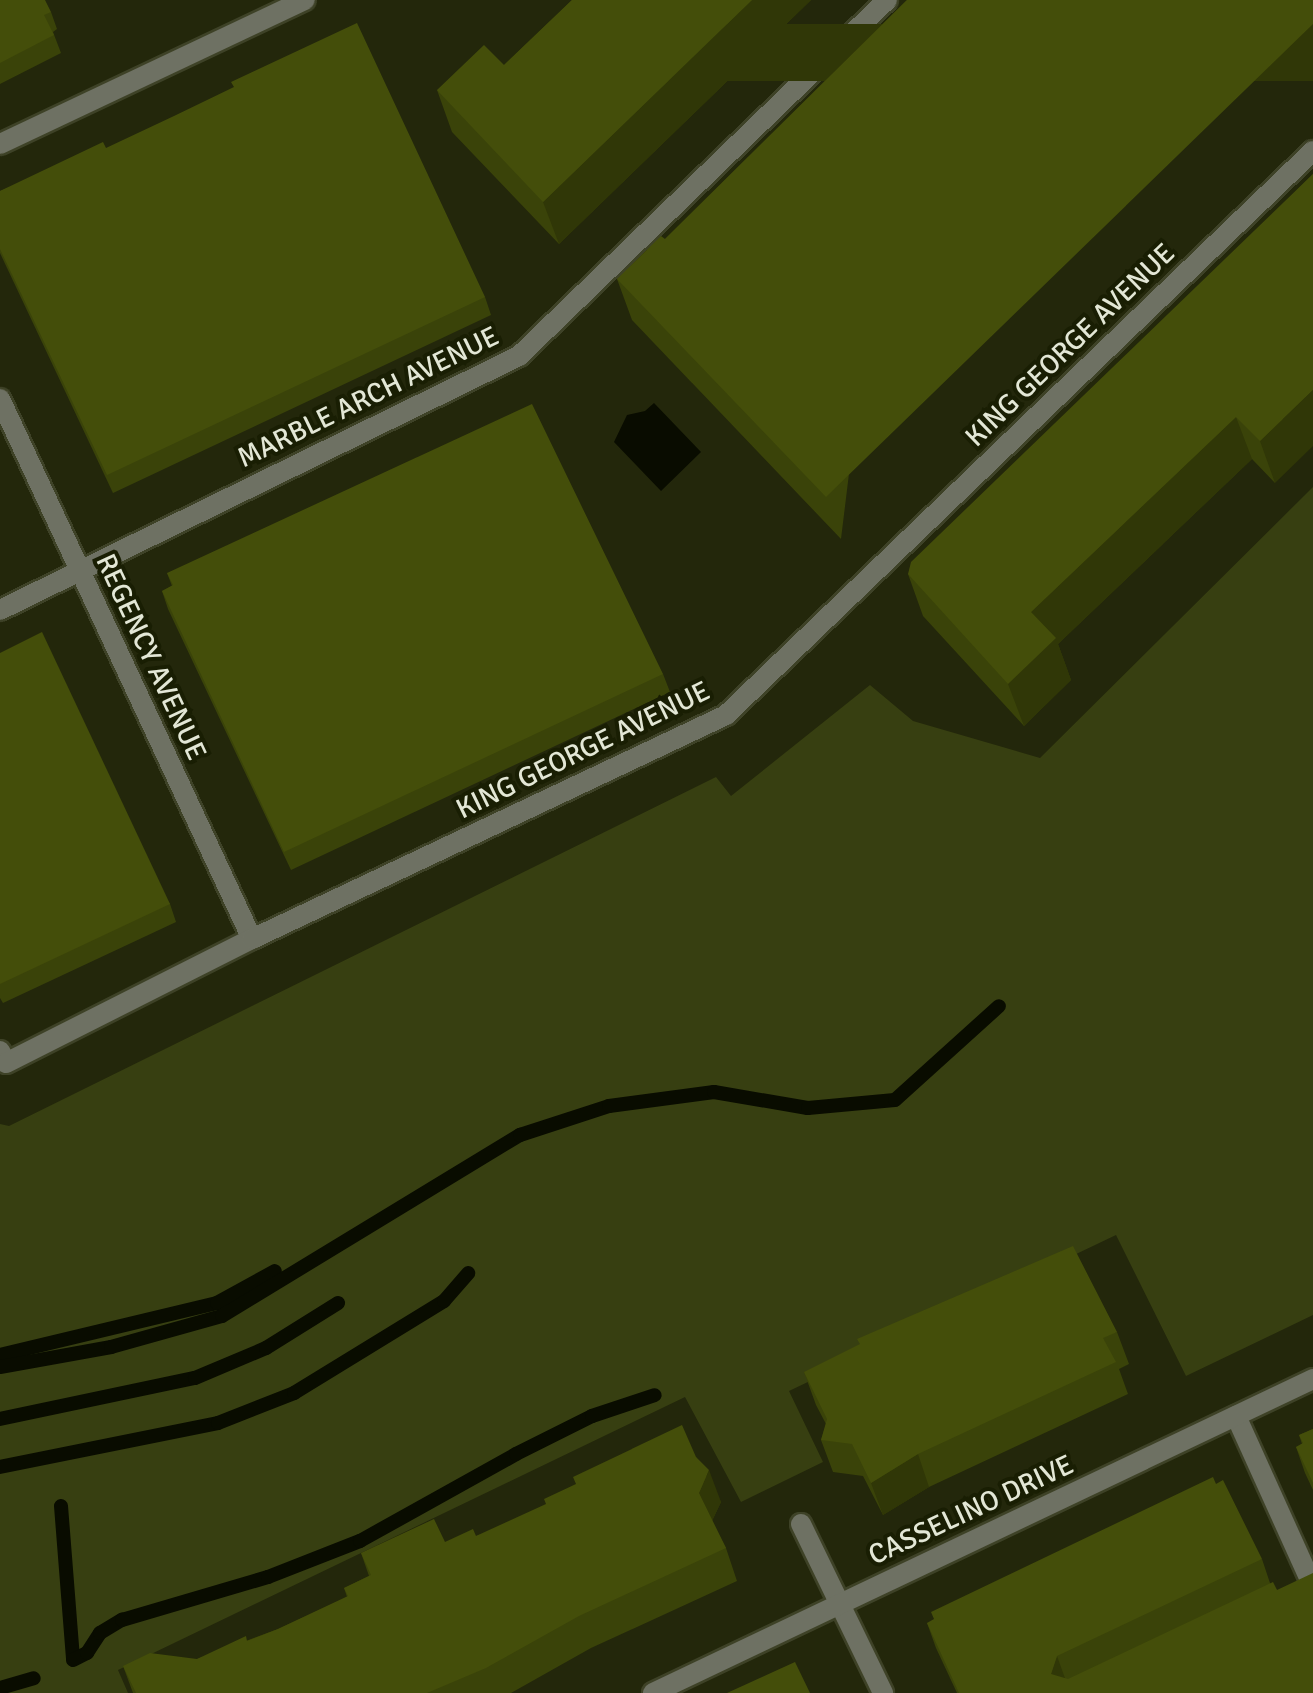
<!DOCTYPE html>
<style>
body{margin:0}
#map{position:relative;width:1313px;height:1693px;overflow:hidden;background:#23270b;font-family:Signika,sans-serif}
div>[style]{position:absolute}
.green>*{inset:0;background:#373f11}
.water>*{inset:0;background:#090c00}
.stream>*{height:14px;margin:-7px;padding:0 7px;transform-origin:7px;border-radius:7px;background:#090c00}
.roads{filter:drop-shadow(2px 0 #3e4227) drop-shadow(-2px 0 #3e4227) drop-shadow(0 2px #3e4227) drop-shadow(0 -2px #3e4227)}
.minor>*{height:20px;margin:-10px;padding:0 10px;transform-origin:10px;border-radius:10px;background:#6e7163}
.wall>*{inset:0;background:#3a4309}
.shaded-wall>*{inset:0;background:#303707;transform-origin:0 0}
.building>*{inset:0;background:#444e0a}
span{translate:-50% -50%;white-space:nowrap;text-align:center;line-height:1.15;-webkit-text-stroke:8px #191e03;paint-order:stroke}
.street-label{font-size:28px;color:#e3e7d6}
</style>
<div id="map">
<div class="green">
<i style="clip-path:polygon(1313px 487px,1313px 1315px,1186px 1376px,1116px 1235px,789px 1391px,823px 1462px,741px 1502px,685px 1397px,118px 1670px,128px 1693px,0 1693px,0 1124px,9px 1126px,716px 777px,731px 796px,870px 685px,913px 721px,1040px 758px)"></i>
</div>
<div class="water">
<i style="clip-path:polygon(654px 403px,701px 452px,661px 491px,614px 442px,627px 415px,645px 411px)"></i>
</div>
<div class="stream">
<i style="left:0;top:1355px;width:223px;rotate:-13.5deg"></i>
<i style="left:217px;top:1303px;width:66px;rotate:-28.9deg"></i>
<i style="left:0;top:1367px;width:113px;rotate:-10.2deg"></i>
<i style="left:111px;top:1347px;width:115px;rotate:-15.6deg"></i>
<i style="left:222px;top:1316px;width:349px;rotate:-31.3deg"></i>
<i style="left:520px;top:1135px;width:94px;rotate:-18deg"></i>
<i style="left:609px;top:1106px;width:106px;rotate:-7.6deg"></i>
<i style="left:714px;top:1092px;width:95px;rotate:9.7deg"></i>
<i style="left:808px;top:1108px;width:87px;rotate:-5.3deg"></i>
<i style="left:895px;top:1100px;width:140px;rotate:-42.1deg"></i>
<i style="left:0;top:1419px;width:199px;rotate:-11.9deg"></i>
<i style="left:195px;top:1378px;width:77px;rotate:-22.9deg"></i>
<i style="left:266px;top:1348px;width:85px;rotate:-32deg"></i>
<i style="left:0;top:1467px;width:222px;rotate:-11.4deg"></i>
<i style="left:218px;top:1423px;width:82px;rotate:-21.5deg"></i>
<i style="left:294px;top:1393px;width:176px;rotate:-31.5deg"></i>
<i style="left:444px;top:1301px;width:37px;rotate:-49deg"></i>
<i style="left:61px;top:1506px;width:154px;rotate:85.5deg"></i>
<i style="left:73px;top:1660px;width:16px;rotate:-27deg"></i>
<i style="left:87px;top:1653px;width:24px;rotate:-57deg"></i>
<i style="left:100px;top:1633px;width:26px;rotate:-31deg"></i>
<i style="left:122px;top:1620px;width:152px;rotate:-16.4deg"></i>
<i style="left:268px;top:1577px;width:99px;rotate:-21.4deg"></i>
<i style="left:360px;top:1541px;width:179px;rotate:-29.1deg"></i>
<i style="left:516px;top:1454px;width:85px;rotate:-26.6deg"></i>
<i style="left:592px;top:1416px;width:66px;rotate:-18.4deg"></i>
<i style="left:0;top:1688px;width:35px;rotate:-16deg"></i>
</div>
<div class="roads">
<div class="minor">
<i style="left:0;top:144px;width:337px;rotate:-25.3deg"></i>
<i style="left:0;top:399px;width:596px;rotate:64.98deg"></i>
<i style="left:0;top:610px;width:578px;rotate:-26.08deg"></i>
<i style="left:519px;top:356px;width:512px;rotate:-44.05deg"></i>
<i style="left:0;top:1051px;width:13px;rotate:63deg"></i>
<i style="left:6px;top:1063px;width:275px;rotate:-26.8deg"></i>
<i style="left:252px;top:939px;width:524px;rotate:-25.29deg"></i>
<i style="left:726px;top:715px;width:814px;rotate:-43.86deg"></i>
<i style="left:1236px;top:1416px;width:180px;rotate:65.7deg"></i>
<i style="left:801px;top:1524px;width:188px;rotate:64.1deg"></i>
<i style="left:653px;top:1693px;width:731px;rotate:-25.44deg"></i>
</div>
</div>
<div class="wall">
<i style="clip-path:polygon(0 0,51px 12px,57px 29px,53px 32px,61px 53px,0 84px)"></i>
<i style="clip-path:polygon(572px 0,811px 0,559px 244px,452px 132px,437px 90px,504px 65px)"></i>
<i style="clip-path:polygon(907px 0,841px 539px,632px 320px,617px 279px,665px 239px)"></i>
<i style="clip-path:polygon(106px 148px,485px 297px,491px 315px,113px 493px,0 253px,0 191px)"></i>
<i style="clip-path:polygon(1313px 174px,1275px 483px,1252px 459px,1058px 644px,1071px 680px,1024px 726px,923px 616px,908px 574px)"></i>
<i style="clip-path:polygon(167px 573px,663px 674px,670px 692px,291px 870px,168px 609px,162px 591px,172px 586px)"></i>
<i style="clip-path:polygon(0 653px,170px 904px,176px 922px,3px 1003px,0 998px)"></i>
<i style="clip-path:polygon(1117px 1332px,1129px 1364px,1119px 1369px,1128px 1394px,929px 1487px,883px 1515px,863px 1476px,833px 1472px,821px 1440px,826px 1424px,816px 1405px,804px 1372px)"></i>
<i style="clip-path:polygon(1313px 1429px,1313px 1490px,1305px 1473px,1296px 1447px,1302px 1444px,1299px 1435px)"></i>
<i style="clip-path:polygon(696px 1457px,721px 1502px,712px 1521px,726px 1548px,737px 1581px,591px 1648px,511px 1693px,133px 1693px,123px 1666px,197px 1659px,278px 1629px,347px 1597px,344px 1588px,369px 1576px,361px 1553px,445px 1542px,476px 1536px)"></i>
<i style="clip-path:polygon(1262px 1559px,1270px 1583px,1277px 1590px,1313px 1693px,957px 1693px,936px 1648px,927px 1623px)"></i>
</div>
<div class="shaded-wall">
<i style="clip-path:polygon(752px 0,811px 0,559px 244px,543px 202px)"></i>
<i style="left:1313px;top:24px;width:57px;height:679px;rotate:90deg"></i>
<i style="clip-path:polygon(1313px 390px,1313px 446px,1275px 483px,1260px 441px)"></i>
<i style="clip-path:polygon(1236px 417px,1252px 459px,1058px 644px,1071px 680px,1024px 726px,1008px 684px,1031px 612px)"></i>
<i style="clip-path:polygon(918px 1454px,929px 1487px,883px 1515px,871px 1483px)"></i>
<i style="clip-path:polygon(709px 1470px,721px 1502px,710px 1525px,699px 1493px)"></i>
<i style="clip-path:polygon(1057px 1656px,1066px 1681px,1051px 1674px)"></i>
</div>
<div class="building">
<i style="clip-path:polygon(0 0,45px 0,51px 12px,44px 15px,54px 35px,0 63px)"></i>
<i style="clip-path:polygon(572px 0,752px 0,543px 202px,437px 90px,484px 45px,504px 65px)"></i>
<i style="clip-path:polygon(907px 0,1313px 0,1313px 24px,826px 497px,617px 279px,661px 236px,665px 239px)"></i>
<i style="clip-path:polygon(357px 23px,485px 297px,107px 475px,0 249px,0 191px,103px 142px,106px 148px,174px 116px,234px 87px,231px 82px)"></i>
<i style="clip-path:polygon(1313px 174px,1313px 390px,1260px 441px,1236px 417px,1031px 612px,1056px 638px,1008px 684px,908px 574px,911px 562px)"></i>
<i style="clip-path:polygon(532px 404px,663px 674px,284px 852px,162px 591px,173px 585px,167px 573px)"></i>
<i style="clip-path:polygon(42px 632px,170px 904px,0 984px,0 653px)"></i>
<i style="clip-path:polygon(1073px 1246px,1117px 1332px,1103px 1338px,1116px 1362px,918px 1454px,871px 1483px,852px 1444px,821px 1440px,827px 1419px,804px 1372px,860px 1344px,857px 1339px)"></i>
<i style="clip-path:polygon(682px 1425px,696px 1457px,709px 1470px,699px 1493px,726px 1548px,579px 1616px,486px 1668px,427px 1693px,136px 1693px,123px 1666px,150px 1653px,197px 1659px,246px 1636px,247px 1641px,278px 1629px,348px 1596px,344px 1588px,371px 1575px,361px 1553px,434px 1519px,445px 1542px,473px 1529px,476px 1536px,546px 1504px,544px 1499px,576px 1484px,573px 1477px)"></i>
<i style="clip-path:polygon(1313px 1429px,1313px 1483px,1296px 1447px,1303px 1443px,1299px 1435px)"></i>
<i style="clip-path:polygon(1213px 1477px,1216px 1484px,1223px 1480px,1262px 1559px,1057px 1656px,1051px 1674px,1068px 1679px,1273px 1582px,1277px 1590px,1313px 1573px,1313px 1693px,959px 1693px,927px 1623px,934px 1619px,931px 1612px)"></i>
<i style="clip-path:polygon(795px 1662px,810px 1693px,727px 1693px)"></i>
</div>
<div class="street-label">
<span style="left:1070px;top:345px;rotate:-44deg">KING GEORGE AVENUE</span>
<span style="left:368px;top:397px;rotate:-26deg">MARBLE ARCH AVENUE</span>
<span style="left:151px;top:657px;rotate:65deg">REGENCY AVENUE</span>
<span style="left:583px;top:750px;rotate:-26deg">KING GEORGE AVENUE</span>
<span style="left:971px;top:1510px;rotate:-25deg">CASSELINO DRIVE</span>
</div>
</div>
